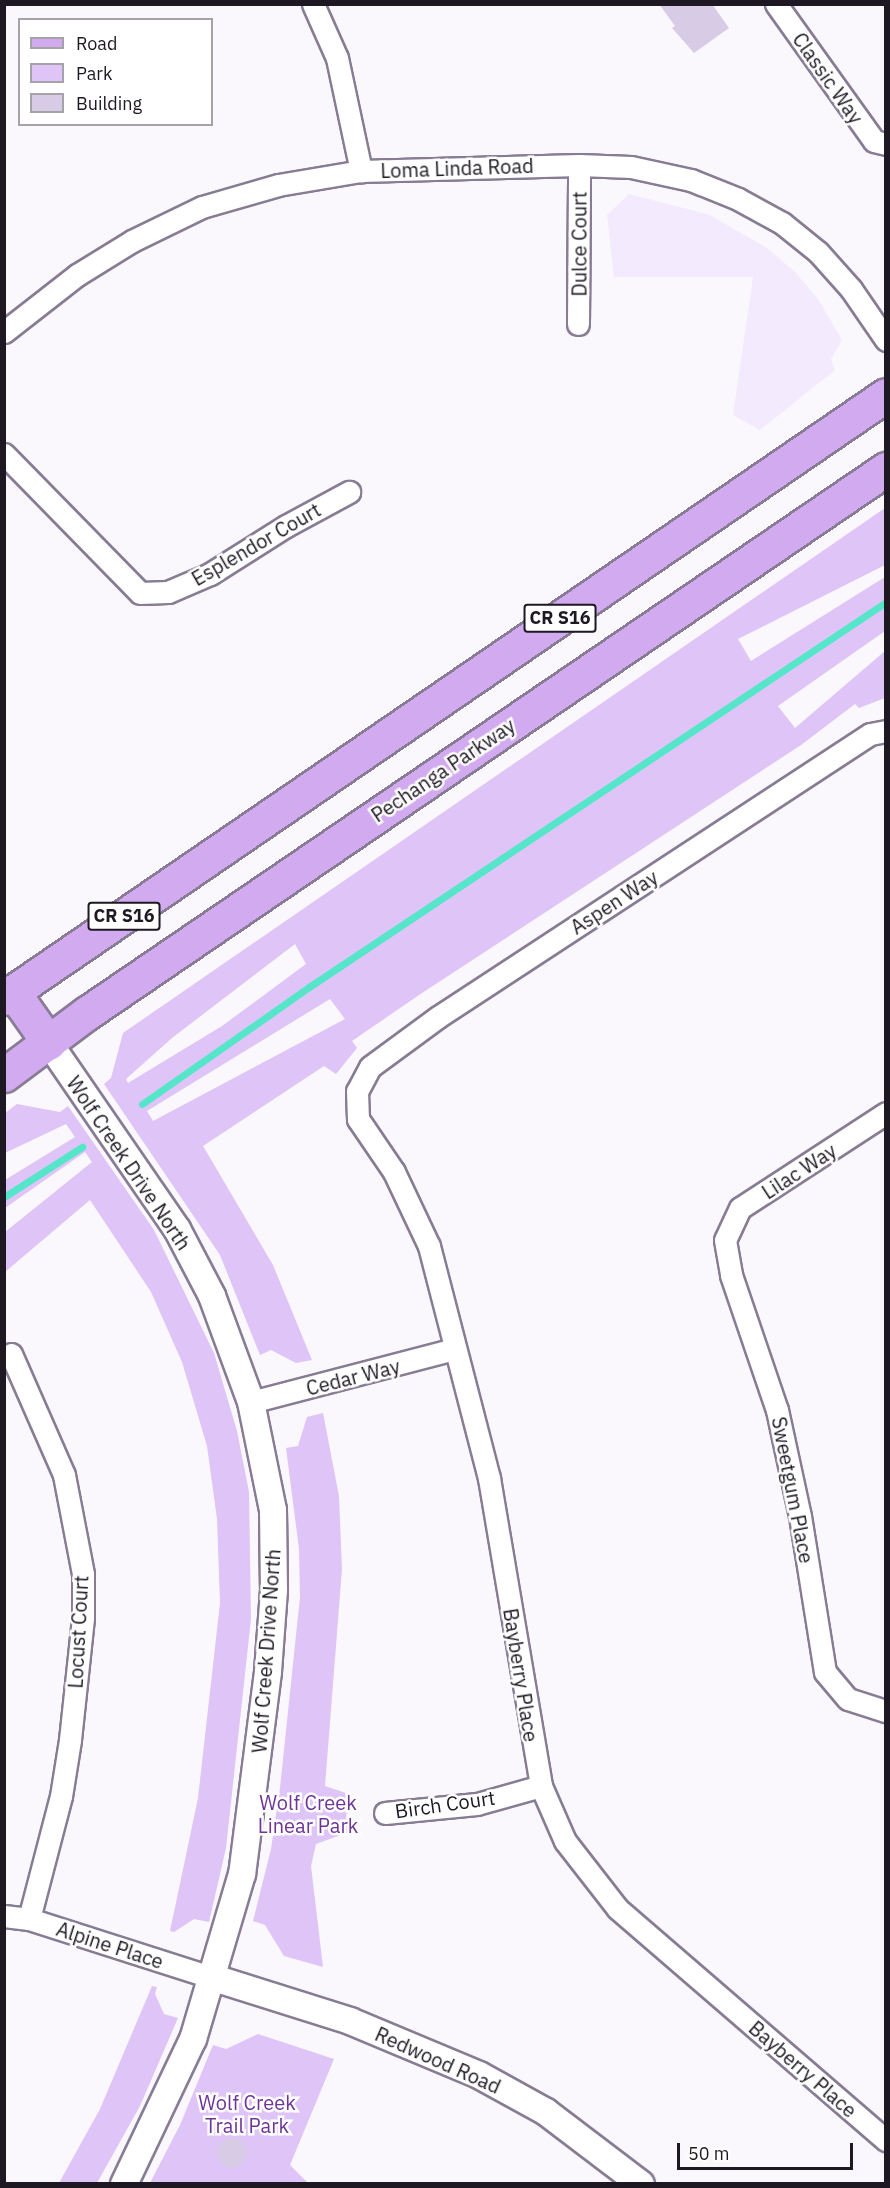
<!DOCTYPE html>
<style>
body{margin:0}
#map{position:relative;width:890px;height:2188px;overflow:hidden;background:#faf7fd;font-family:"IBM Plex Sans",sans-serif}
div>[style]{position:absolute}
.built>*{inset:0;background:#f4eafe}
.green>*{inset:0;background:#dec4f7}
.stream>*{height:7px;margin:-3.5px;padding:0 3.5px;transform-origin:3.5px;border-radius:3.5px;background:#55e6ca}
.building>*{inset:0;background:#d8cbe5}
.round{border-radius:50%}
.roads{filter:drop-shadow(2px 0 #887c94) drop-shadow(-2px 0 #887c94) drop-shadow(0 2px #887c94) drop-shadow(0 -2px #887c94)}
.minor>*{height:21px;margin:-10.5px;padding:0 10.5px;transform-origin:10.5px;border-radius:10.5px;background:#fff}
.tertiary>*{height:26px;margin:-13px;padding:0 13px;transform-origin:13px;border-radius:13px;background:#fff}
.primary>*{height:33px;margin:-16.5px;padding:0 16.5px;transform-origin:16.5px;border-radius:16.5px;background:#d1aaf0}
span{translate:-50% -50%;white-space:nowrap;text-align:center;line-height:1.15;-webkit-text-stroke:5px #fff;paint-order:stroke}
.shield-label span{padding:2px 4px;background:#fff;border:2px solid;border-radius:4px;-webkit-text-stroke-width:0}
.shield-label{font-size:18px;color:#1d1822;font-weight:700}
.street-label{font-size:20px;color:#1d1822}
.park-label{font-size:20px;color:#6e3497}
.frame{position:absolute;inset:0;border:6px solid #1d1822;pointer-events:none}
.legend{position:absolute;left:18px;top:18px;width:195px;height:108px;box-sizing:border-box;background:#fff;border:2px solid #a5a3a7;margin:0;padding:8px 10px;list-style:none;font-size:18px;color:#1d1822}
.legend li{display:flex;align-items:center;gap:12px;height:30px}
.legend b{width:30px;border:2px solid #a5a3a7}
.scale{position:absolute;left:677px;top:2143px;width:176px;height:27px;box-sizing:border-box;border:3px solid #1d1822;border-top:0;padding-left:8px;font-size:18px;line-height:21px;white-space:nowrap;color:#1d1822;-webkit-text-stroke:4px #fff;paint-order:stroke}
</style>
<div id="map">
<div class="built">
<i style="clip-path:polygon(629px 194px,710px 215px,767px 248px,795px 272px,818px 299px,842px 340px,831px 359px,835px 370px,760px 430px,733px 415px,753px 277px,614px 277px,607px 215px)"></i>
</div>
<div class="green">
<i style="clip-path:polygon(evenodd,885px 508px,885px 565px,738px 639px,751px 661px,885px 577px,885px 631px,778px 706px,795px 728px,885px 651px,885px 698px,859px 708px,855px 704px,801px 745px,419px 995px,352px 1041px,357px 1048px,336px 1074px,324px 1066px,203px 1146px,273px 1265px,312px 1360px,296px 1363px,271px 1350px,260px 1355px,220px 1255px,104px 1084px,111px 1078px,123px 1033px,885px 508px,295px 944px,306px 964px,222px 1026px,128px 1083px,126px 1079px,172px 1038px,295px 944px,885px 508px,330px 999px,345px 1019px,153px 1121px,147px 1111px,330px 999px)"></i>
<i style="clip-path:polygon(17px 1104px,60px 1112px,68px 1106px,154px 1230px,214px 1353px,237px 1431px,249px 1492px,251px 1619px,226px 1848px,209px 1922px,194px 1919px,174px 1932px,170px 1931px,198px 1798px,220px 1603px,217px 1519px,207px 1446px,182px 1362px,151px 1292px,90px 1200px,5px 1272px,5px 1232px,92px 1162px,85px 1152px,5px 1208px,5px 1180px,75px 1137px,66px 1124px,5px 1153px,5px 1113px)"></i>
<i style="clip-path:polygon(323px 1413px,339px 1496px,342px 1569px,325px 1786px,349px 1794px,346px 1818px,349px 1832px,316px 1844px,311px 1866px,323px 1967px,284px 1956px,265px 1925px,253px 1921px,271px 1849px,280px 1788px,300px 1597px,299px 1549px,286px 1448px,298px 1446px,307px 1417px)"></i>
<i style="clip-path:polygon(152px 1986px,157px 1987px,155px 1994px,164px 2014px,178px 2018px,140px 2106px,97px 2183px,59px 2183px,100px 2109px)"></i>
<i style="clip-path:polygon(258px 2034px,334px 2059px,290px 2165px,308px 2183px,150px 2183px,180px 2125px,213px 2045px,226px 2049px)"></i>
</div>
<div class="stream">
<i style="left:142px;top:1104px;width:204px;rotate:-35deg"></i>
<i style="left:309px;top:987px;width:694px;rotate:-33.71deg"></i>
<i style="left:4px;top:1197px;width:93px;rotate:-32.7deg"></i>
</div>
<div class="building">
<i style="clip-path:polygon(659px 4px,712px 4px,729px 28px,694px 53px,672px 28px,675px 26px)"></i>
<i class="round" style="left:217px;top:2138px;width:30px;height:30px"></i>
</div>
<div class="roads">
<div class="minor">
<i style="left:313px;top:4px;width:59px;rotate:66deg"></i>
<i style="left:337px;top:58px;width:116px;rotate:78deg"></i>
<i style="left:776px;top:4px;width:168px;rotate:54.4deg"></i>
<i style="left:874px;top:141px;width:12px;rotate:14deg"></i>
<i style="left:578px;top:324px;width:159px;rotate:-89.6deg"></i>
<i style="left:4px;top:332px;width:93px;rotate:-38deg"></i>
<i style="left:77px;top:275px;width:65px;rotate:-31.7deg"></i>
<i style="left:132px;top:241px;width:78px;rotate:-25.9deg"></i>
<i style="left:202px;top:207px;width:79px;rotate:-16.1deg"></i>
<i style="left:278px;top:185px;width:84px;rotate:-9.6deg"></i>
<i style="left:361px;top:171px;width:218px;rotate:-1.6deg"></i>
<i style="left:579px;top:165px;width:52px;rotate:2.2deg"></i>
<i style="left:631px;top:167px;width:61px;rotate:12.2deg"></i>
<i style="left:691px;top:180px;width:51px;rotate:22deg"></i>
<i style="left:738px;top:199px;width:50px;rotate:28.6deg"></i>
<i style="left:782px;top:223px;width:46px;rotate:38.9deg"></i>
<i style="left:818px;top:252px;width:50px;rotate:48.3deg"></i>
<i style="left:851px;top:289px;width:62px;rotate:55.5deg"></i>
<i style="left:4px;top:454px;width:194px;rotate:45.6deg"></i>
<i style="left:140px;top:593px;width:28px;rotate:-2deg"></i>
<i style="left:168px;top:592px;width:46px;rotate:-23.2deg"></i>
<i style="left:210px;top:574px;width:90px;rotate:-32.3deg"></i>
<i style="left:286px;top:526px;width:72px;rotate:-28.4deg"></i>
<i style="left:886px;top:731px;width:16px;rotate:169deg"></i>
<i style="left:870px;top:734px;width:516px;rotate:146.77deg"></i>
<i style="left:438px;top:1017px;width:84px;rotate:143.7deg"></i>
<i style="left:370px;top:1067px;width:27px;rotate:118deg"></i>
<i style="left:357px;top:1091px;width:28px;rotate:88deg"></i>
<i style="left:358px;top:1119px;width:64px;rotate:55.8deg"></i>
<i style="left:394px;top:1172px;width:82px;rotate:64.7deg"></i>
<i style="left:429px;top:1246px;width:240px;rotate:75.5deg"></i>
<i style="left:489px;top:1478px;width:312px;rotate:80.4deg"></i>
<i style="left:541px;top:1786px;width:60px;rotate:66.4deg"></i>
<i style="left:565px;top:1841px;width:86px;rotate:52.1deg"></i>
<i style="left:618px;top:1909px;width:354px;rotate:40.8deg"></i>
<i style="left:886px;top:1113px;width:174px;rotate:146.9deg"></i>
<i style="left:740px;top:1208px;width:35px;rotate:115deg"></i>
<i style="left:725px;top:1240px;width:36px;rotate:80deg"></i>
<i style="left:731px;top:1275px;width:143px;rotate:71.2deg"></i>
<i style="left:777px;top:1410px;width:108px;rotate:77.8deg"></i>
<i style="left:800px;top:1516px;width:158px;rotate:80.9deg"></i>
<i style="left:825px;top:1672px;width:35px;rotate:50deg"></i>
<i style="left:848px;top:1699px;width:40px;rotate:18deg"></i>
<i style="left:11px;top:1354px;width:132px;rotate:66.3deg"></i>
<i style="left:64px;top:1475px;width:101px;rotate:79.1deg"></i>
<i style="left:83px;top:1574px;width:44px;rotate:90deg"></i>
<i style="left:83px;top:1618px;width:123px;rotate:96.1deg"></i>
<i style="left:70px;top:1740px;width:57px;rotate:99.1deg"></i>
<i style="left:61px;top:1796px;width:127px;rotate:104.6deg"></i>
<i style="left:251px;top:1402px;width:210px;rotate:-14.6deg"></i>
<i style="left:385px;top:1813px;width:92px;rotate:-5.6deg"></i>
<i style="left:477px;top:1804px;width:66px;rotate:-15.7deg"></i>
<i style="left:4px;top:1916px;width:25px;rotate:7deg"></i>
<i style="left:29px;top:1919px;width:194px;rotate:17.7deg"></i>
</div>
<div class="tertiary">
<i style="left:49px;top:1043px;width:226px;rotate:55.5deg"></i>
<i style="left:177px;top:1229px;width:76px;rotate:62.4deg"></i>
<i style="left:212px;top:1296px;width:113px;rotate:69.8deg"></i>
<i style="left:251px;top:1402px;width:110px;rotate:78.5deg"></i>
<i style="left:273px;top:1510px;width:80px;rotate:89.3deg"></i>
<i style="left:274px;top:1590px;width:82px;rotate:94.2deg"></i>
<i style="left:268px;top:1672px;width:204px;rotate:97.3deg"></i>
<i style="left:242px;top:1874px;width:172px;rotate:106.5deg"></i>
<i style="left:193px;top:2039px;width:161px;rotate:115.4deg"></i>
<i style="left:214px;top:1978px;width:143px;rotate:17.5deg"></i>
<i style="left:350px;top:2021px;width:140px;rotate:22.7deg"></i>
<i style="left:479px;top:2075px;width:77px;rotate:28.9deg"></i>
<i style="left:546px;top:2112px;width:119px;rotate:37.2deg"></i>
</div>
<div class="primary">
<i style="left:13px;top:992px;width:62px;rotate:54.8deg"></i>
<i style="left:4px;top:998px;width:1068px;rotate:-34.36deg"></i>
<i style="left:4px;top:1075px;width:104px;rotate:-36.8deg"></i>
<i style="left:87px;top:1013px;width:967px;rotate:-34.25deg"></i>
</div>
</div>
<div class="shield-label">
<span style="left:560px;top:618px">CR S16</span>
<span style="left:124px;top:916px">CR S16</span>
</div>
<div class="street-label">
<span style="left:828px;top:78px;rotate:55deg">Classic Way</span>
<span style="left:457px;top:168px;rotate:-2deg">Loma Linda Road</span>
<span style="left:579px;top:244px;rotate:-90deg">Dulce Court</span>
<span style="left:256px;top:544px;rotate:-30deg">Esplendor Court</span>
<span style="left:443px;top:770px;rotate:-34deg">Pechanga Parkway</span>
<span style="left:614px;top:902px;rotate:-33deg">Aspen Way</span>
<span style="left:129px;top:1163px;rotate:56deg">Wolf Creek Drive North</span>
<span style="left:799px;top:1171px;rotate:-33deg">Lilac Way</span>
<span style="left:353px;top:1377px;rotate:-14deg">Cedar Way</span>
<span style="left:793px;top:1490px;rotate:79deg">Sweetgum Place</span>
<span style="left:78px;top:1632px;rotate:-87deg">Locust Court</span>
<span style="left:266px;top:1651px;rotate:-86deg">Wolf Creek Drive North</span>
<span style="left:521px;top:1675px;rotate:81deg">Bayberry Place</span>
<span style="left:445px;top:1804px;rotate:-8deg">Birch Court</span>
<span style="left:110px;top:1945px;rotate:18deg">Alpine Place</span>
<span style="left:438px;top:2060px;rotate:24deg">Redwood Road</span>
<span style="left:803px;top:2069px;rotate:41deg">Bayberry Place</span>
</div>
<div class="park-label">
<span style="left:308px;top:1814px">Wolf Creek<br>Linear Park</span>
<span style="left:247px;top:2114px">Wolf Creek<br>Trail Park</span>
</div>
<div class="frame"></div>
<ul class="legend">
<li><b style="height:8px;background:#d1aaf0"></b>Road</li>
<li><b style="height:16px;background:#dec4f7"></b>Park</li>
<li><b style="height:16px;background:#d8cbe5"></b>Building</li>
</ul>
<div class="scale">50 m</div>
</div>
